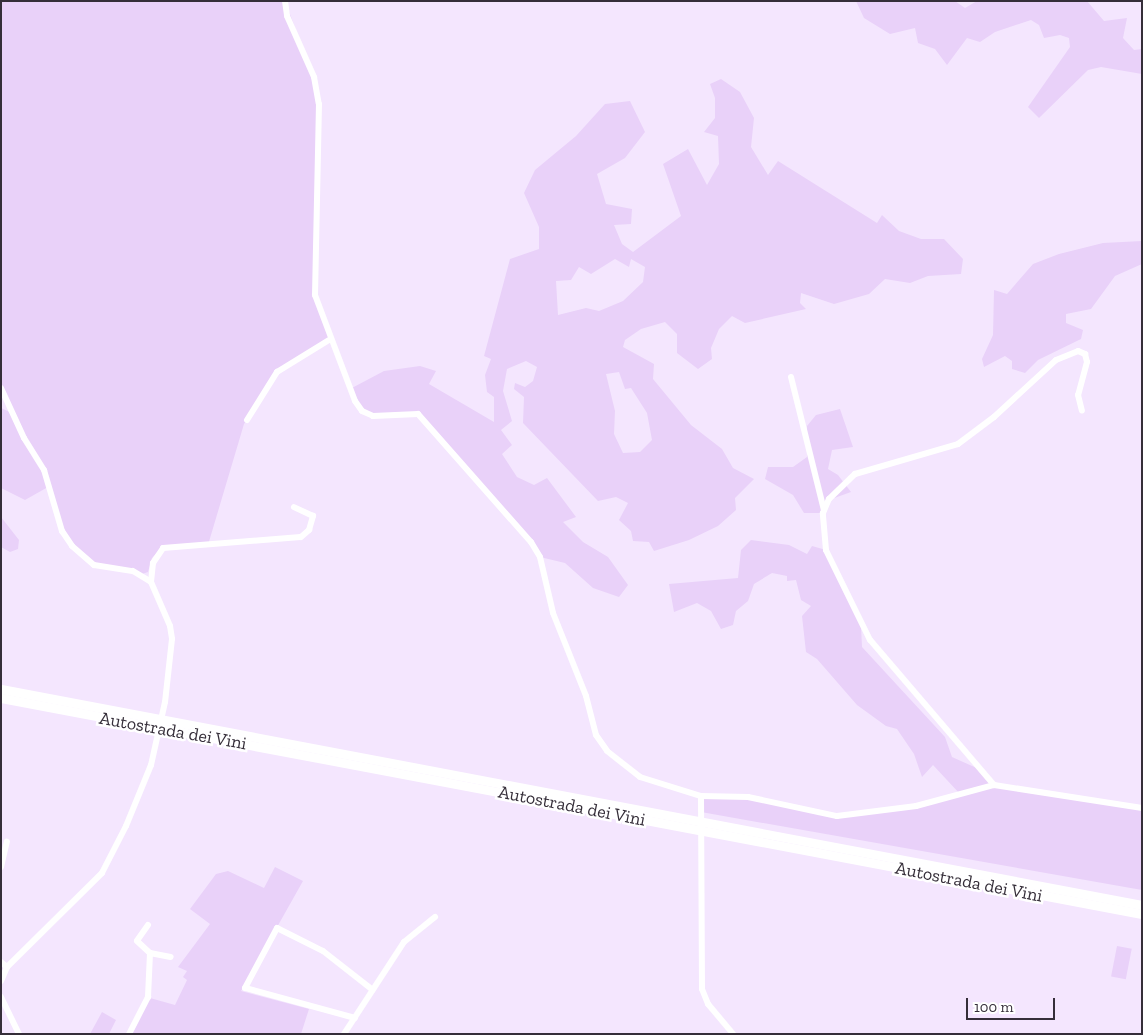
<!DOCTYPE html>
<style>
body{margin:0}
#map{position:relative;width:1143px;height:1035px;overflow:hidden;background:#f4e6fe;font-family:"Zilla Slab",serif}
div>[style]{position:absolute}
.green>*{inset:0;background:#e9d1f9;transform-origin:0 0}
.minor>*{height:6px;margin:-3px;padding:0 3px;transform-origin:3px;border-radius:3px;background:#fff}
.highway>*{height:9px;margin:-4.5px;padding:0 4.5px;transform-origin:4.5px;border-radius:4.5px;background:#fff}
span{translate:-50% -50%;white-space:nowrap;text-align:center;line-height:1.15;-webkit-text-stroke:5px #fff;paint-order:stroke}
.street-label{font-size:18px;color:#352e39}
.frame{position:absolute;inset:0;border:2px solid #352e39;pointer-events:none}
.scale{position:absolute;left:966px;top:998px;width:89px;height:22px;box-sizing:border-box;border:2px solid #352e39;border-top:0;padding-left:6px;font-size:15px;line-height:18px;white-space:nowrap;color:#352e39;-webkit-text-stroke:4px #fff;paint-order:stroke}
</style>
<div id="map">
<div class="green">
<i style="clip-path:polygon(1px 1px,285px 1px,314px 77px,319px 104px,315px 295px,329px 340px,277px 372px,244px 424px,208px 545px,163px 546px,152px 558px,148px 572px,142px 574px,88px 561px,62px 531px,48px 487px,25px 500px,1px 488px,1px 408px,12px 413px,1px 388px)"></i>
<i style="clip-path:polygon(856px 1px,955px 1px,965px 8px,977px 1px,1087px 1px,1104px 21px,1127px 18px,1123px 38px,1134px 50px,1142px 49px,1142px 74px,1101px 67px,1088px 70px,1039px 118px,1028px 107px,1070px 47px,1069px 38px,1060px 35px,1044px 38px,1039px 25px,1031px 20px,995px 32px,980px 42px,967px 38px,947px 65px,935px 49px,918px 43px,915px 28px,890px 34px,864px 18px)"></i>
<i style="clip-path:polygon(evenodd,721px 79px,740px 92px,754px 118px,751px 147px,768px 175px,778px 161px,877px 223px,882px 215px,899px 231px,921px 239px,944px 239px,963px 259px,961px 274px,928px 276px,910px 283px,885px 279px,869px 294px,834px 304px,801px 293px,800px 303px,806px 309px,745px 323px,732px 316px,719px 329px,711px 348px,712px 359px,698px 369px,677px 353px,677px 334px,665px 322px,641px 329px,625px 340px,623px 347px,654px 364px,653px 379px,691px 425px,722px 449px,733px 468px,754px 479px,735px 498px,736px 510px,718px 526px,689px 540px,654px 551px,649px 542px,633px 541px,631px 531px,619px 520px,628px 503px,616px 497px,598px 501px,523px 423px,524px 397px,514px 389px,515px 383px,525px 387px,533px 381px,537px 367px,526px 361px,507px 369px,503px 391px,512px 421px,501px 430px,512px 445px,502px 454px,517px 477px,534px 485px,547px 478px,576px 517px,563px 522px,583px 542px,608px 557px,628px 585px,619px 597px,593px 588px,565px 563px,540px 557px,418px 414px,373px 416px,362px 411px,350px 389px,384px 371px,420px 366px,436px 371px,429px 384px,494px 422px,494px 397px,487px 392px,485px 375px,491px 359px,484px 356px,510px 259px,539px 249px,539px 227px,524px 193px,535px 170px,576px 136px,605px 104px,630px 101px,645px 132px,625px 158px,597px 174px,606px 204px,632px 209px,631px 224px,614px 225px,622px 244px,633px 252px,681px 216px,663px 164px,688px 149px,707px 185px,719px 164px,718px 136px,704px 132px,715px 118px,715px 98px,710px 84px,721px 79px,615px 259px,629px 267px,631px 259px,645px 267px,643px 282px,623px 301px,599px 311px,586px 308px,558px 315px,556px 281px,571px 280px,579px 267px,591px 274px,615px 259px,721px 79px,619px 372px,625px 389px,631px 388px,647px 413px,652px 440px,640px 452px,623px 453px,614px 434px,615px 411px,606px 374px,619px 372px)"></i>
<i style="clip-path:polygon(1142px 241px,1142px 264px,1115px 276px,1091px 309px,1066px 314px,1066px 323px,1083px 330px,1081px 339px,1038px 360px,1025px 373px,1012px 369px,1012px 361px,1005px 356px,984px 367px,982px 359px,993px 335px,994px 290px,1007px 294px,1033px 264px,1059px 254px,1103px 243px)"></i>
<i style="clip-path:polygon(840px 409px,853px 447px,832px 450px,828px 469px,838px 475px,851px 492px,826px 501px,823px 513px,804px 513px,793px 495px,765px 479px,768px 467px,793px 467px,807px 457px,807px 426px,816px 415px)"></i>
<i style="clip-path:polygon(1px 517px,19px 540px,18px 549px,10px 552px,1px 547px)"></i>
<i style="clip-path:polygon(751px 540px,789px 545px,807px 554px,812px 546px,826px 550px,861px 626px,862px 647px,945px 737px,952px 757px,981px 770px,994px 785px,1142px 808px,1142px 890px,701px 812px,701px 796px,748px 797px,837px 816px,916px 806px,960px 794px,933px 765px,922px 777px,914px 754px,897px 729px,886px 726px,857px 705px,817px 659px,806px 652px,802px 616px,811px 606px,801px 600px,796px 580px,787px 581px,787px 576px,772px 573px,754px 584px,748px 601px,736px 611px,733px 625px,721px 629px,711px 611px,697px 603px,674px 612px,669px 584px,738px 578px,741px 550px)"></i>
<i style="clip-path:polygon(275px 867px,303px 881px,241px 991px,309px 1009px,301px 1034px,132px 1034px,150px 998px,175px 1005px,187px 980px,183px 977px,187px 971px,178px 967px,210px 924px,190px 909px,216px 874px,228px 871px,264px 888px)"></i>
<i style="left:1117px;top:946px;width:15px;height:31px;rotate:11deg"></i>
<i style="clip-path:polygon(102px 1012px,116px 1020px,109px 1034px,90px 1034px)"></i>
</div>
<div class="minor">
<i style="left:285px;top:1px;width:15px;rotate:82deg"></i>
<i style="left:287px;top:16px;width:67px;rotate:66.1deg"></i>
<i style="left:314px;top:77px;width:27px;rotate:80deg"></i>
<i style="left:319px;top:104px;width:191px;rotate:91.2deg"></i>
<i style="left:315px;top:295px;width:113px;rotate:69.3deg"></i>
<i style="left:355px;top:401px;width:12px;rotate:55deg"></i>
<i style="left:362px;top:411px;width:12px;rotate:24deg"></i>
<i style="left:373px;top:416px;width:45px;rotate:-2.5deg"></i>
<i style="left:418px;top:414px;width:171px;rotate:48.6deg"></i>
<i style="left:531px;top:542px;width:17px;rotate:59deg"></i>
<i style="left:540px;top:557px;width:57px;rotate:76.9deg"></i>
<i style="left:553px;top:613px;width:89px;rotate:68.3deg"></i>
<i style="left:586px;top:696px;width:40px;rotate:75.6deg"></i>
<i style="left:596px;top:735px;width:19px;rotate:55deg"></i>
<i style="left:607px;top:751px;width:42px;rotate:38.2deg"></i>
<i style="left:640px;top:777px;width:64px;rotate:17.3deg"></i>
<i style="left:701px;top:796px;width:47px;rotate:1.2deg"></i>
<i style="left:748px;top:797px;width:91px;rotate:12.1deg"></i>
<i style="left:837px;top:816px;width:80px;rotate:-7.2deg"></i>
<i style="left:916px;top:806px;width:81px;rotate:-15.1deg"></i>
<i style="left:994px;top:785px;width:150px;rotate:8.8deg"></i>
<i style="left:791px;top:377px;width:137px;rotate:76.1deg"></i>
<i style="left:1px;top:388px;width:55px;rotate:65.3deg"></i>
<i style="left:24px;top:438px;width:38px;rotate:58deg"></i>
<i style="left:44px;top:470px;width:64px;rotate:73.6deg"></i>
<i style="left:62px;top:531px;width:18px;rotate:56deg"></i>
<i style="left:72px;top:546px;width:29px;rotate:41deg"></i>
<i style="left:94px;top:565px;width:39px;rotate:9deg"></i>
<i style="left:133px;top:571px;width:21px;rotate:31deg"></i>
<i style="left:151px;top:582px;width:48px;rotate:66.6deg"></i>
<i style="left:170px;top:626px;width:13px;rotate:81deg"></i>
<i style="left:172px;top:639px;width:63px;rotate:96.3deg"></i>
<i style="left:165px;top:702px;width:65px;rotate:102.5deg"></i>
<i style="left:151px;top:765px;width:66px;rotate:112.3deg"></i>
<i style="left:126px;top:826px;width:53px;rotate:117.1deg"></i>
<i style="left:102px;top:873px;width:134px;rotate:135.3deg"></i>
<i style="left:7px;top:967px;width:15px;rotate:113deg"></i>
<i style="left:247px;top:420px;width:57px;rotate:-58deg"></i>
<i style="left:277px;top:372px;width:61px;rotate:-31.6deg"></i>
<i style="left:151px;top:582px;width:19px;rotate:-84deg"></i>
<i style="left:153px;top:563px;width:18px;rotate:-56deg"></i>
<i style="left:163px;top:548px;width:138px;rotate:-4.6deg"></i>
<i style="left:301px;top:537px;width:11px;rotate:-41deg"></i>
<i style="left:309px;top:530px;width:15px;rotate:-74deg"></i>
<i style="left:313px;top:516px;width:21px;rotate:-155deg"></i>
<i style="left:994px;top:785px;width:191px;rotate:-130.5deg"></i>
<i style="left:870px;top:640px;width:100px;rotate:-116.1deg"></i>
<i style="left:826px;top:550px;width:37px;rotate:-95deg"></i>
<i style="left:823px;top:513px;width:15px;rotate:-67deg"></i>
<i style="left:829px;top:499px;width:36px;rotate:-44deg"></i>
<i style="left:855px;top:474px;width:107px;rotate:-16.2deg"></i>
<i style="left:958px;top:444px;width:45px;rotate:-36.9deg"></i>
<i style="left:994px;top:417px;width:84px;rotate:-42.6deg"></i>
<i style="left:1056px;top:360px;width:24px;rotate:-22deg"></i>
<i style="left:1078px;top:351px;width:8px;rotate:23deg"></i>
<i style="left:1085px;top:354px;width:8px;rotate:76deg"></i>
<i style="left:1087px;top:362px;width:34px;rotate:105deg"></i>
<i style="left:1078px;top:395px;width:16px;rotate:76deg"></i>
<i style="left:701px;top:796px;width:193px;rotate:89.7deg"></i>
<i style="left:702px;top:989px;width:16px;rotate:68deg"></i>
<i style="left:708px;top:1004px;width:39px;rotate:50deg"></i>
<i style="left:1px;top:867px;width:26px;rotate:-77deg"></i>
<i style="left:148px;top:925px;width:19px;rotate:125deg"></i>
<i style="left:137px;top:941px;width:18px;rotate:43deg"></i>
<i style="left:150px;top:953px;width:21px;rotate:11deg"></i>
<i style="left:1px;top:962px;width:8px;rotate:40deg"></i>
<i style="left:1px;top:997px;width:41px;rotate:64.1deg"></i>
<i style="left:355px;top:1018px;width:114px;rotate:-164.7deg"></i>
<i style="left:245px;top:988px;width:68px;rotate:-61.9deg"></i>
<i style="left:277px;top:928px;width:51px;rotate:26.6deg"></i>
<i style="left:323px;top:951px;width:63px;rotate:38deg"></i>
<i style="left:129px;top:1034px;width:42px;rotate:-62.8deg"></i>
<i style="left:148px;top:997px;width:44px;rotate:-87.4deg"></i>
<i style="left:344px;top:1034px;width:110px;rotate:-56.9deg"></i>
<i style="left:404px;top:942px;width:40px;rotate:-39deg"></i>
</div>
<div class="highway">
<i style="left:1px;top:689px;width:1161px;rotate:10.72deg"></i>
<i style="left:1px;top:698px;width:1161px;rotate:10.72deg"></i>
</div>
<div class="street-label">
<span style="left:173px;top:731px;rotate:10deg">Autostrada dei Vini</span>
<span style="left:572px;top:806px;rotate:11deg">Autostrada dei Vini</span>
<span style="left:969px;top:882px;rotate:11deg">Autostrada dei Vini</span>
</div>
<div class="frame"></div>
<div class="scale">100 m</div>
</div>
